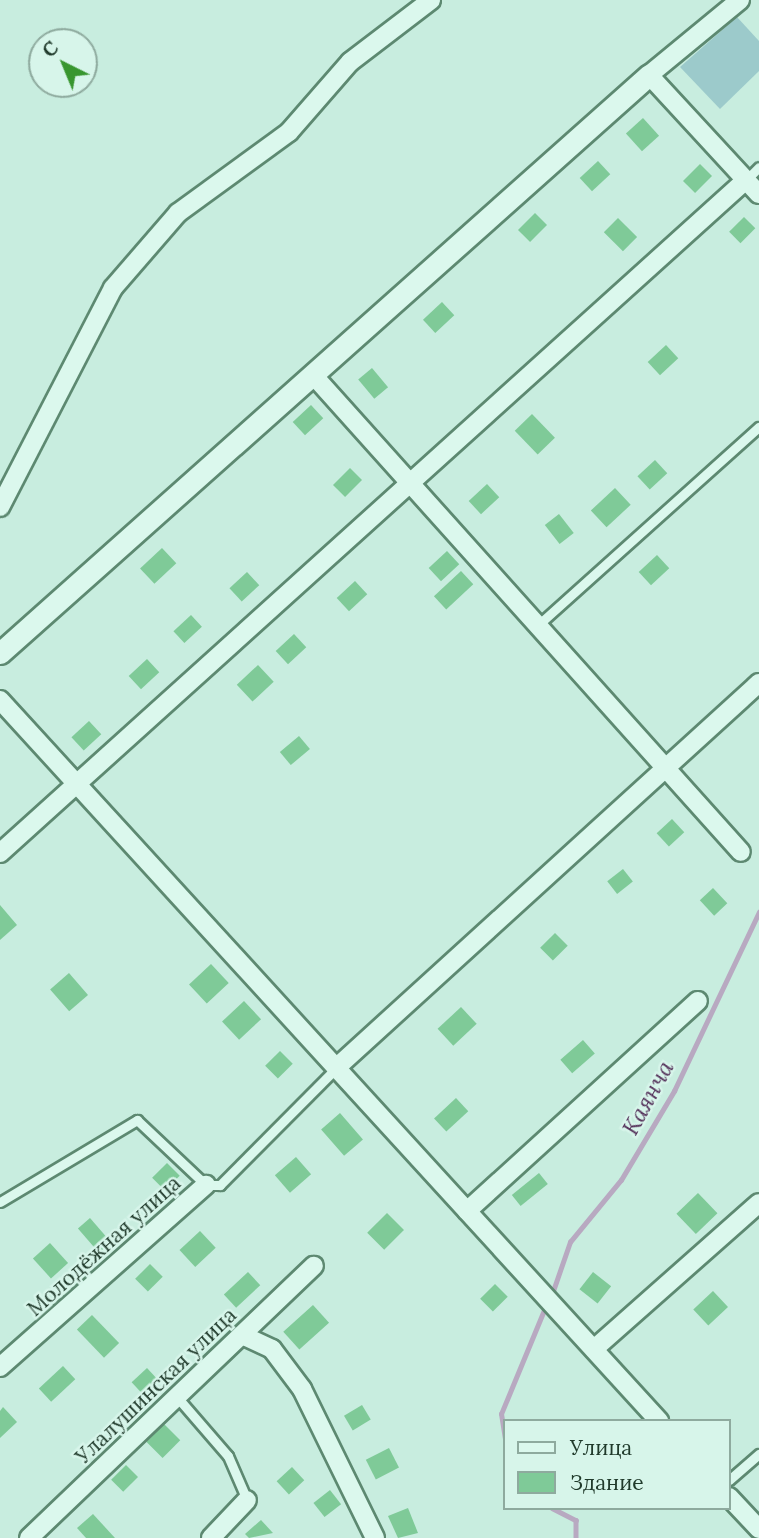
<!DOCTYPE html>
<meta charset="utf-8">
<style>
body{margin:0}
#map{position:relative;width:759px;height:1538px;overflow:hidden;background:#c8eddf;font-family:Lora,serif}
div>[style]{position:absolute}
.green>*{inset:0;background:#9ccacb}
.stream>*{height:4.5px;margin:-2.25px;padding:0 2.25px;transform-origin:2.25px;border-radius:2.25px;background:#b8a9c1}
.building>*{inset:0;background:#7fca98;transform-origin:0 0}
.roads{filter:drop-shadow(2px 0 #5d8971) drop-shadow(-2px 0 #5d8971) drop-shadow(0 2px #5d8971) drop-shadow(0 -2px #5d8971)}
.service>*{height:9px;margin:-4.5px;padding:0 4.5px;transform-origin:4.5px;border-radius:4.5px;background:#dbf8ed}
.minor>*{height:18px;margin:-9px;padding:0 9px;transform-origin:9px;border-radius:9px;background:#dbf8ed}
.tertiary>*{height:21px;margin:-10.5px;padding:0 10.5px;transform-origin:10.5px;border-radius:10.5px;background:#dbf8ed}
span{translate:-50% -50%;white-space:nowrap;text-align:center;line-height:1.15;-webkit-text-stroke:5px #d7f5ea;paint-order:stroke}
.street-label{font-size:21px;color:#203a2b}
.water-label{font-size:23px;color:#533059;font-style:italic}
.legend{position:absolute;left:503px;top:1419px;width:228px;height:91px;box-sizing:border-box;background:#d7f5ea;border:2px solid #8eaa9e;margin:0;padding:9px 12px;list-style:none;font-size:21px;color:#203a2b}
.legend li{display:flex;align-items:center;gap:14px;height:35px}
.legend b{width:35px;border:2px solid #8eaa9e}
.north{position:absolute;left:28px;top:28px;width:70px;height:70px;box-sizing:border-box;background:#d7f5ea;border:2px solid #8eaa9e;border-radius:50%;rotate:317deg;font-size:19px;font-weight:700;line-height:28px;text-align:center;color:#203a2b}
.north::after{content:'';display:block;margin:auto;width:24px;height:32px;background:#38962f;clip-path:polygon(50% 0,100% 100%,50% 72%,0 100%)}
</style>
<div id="map">
<div class="green">
<i style="clip-path:polygon(737px 17px,759px 41px,759px 71px,720px 109px,680px 67px)"></i>
</div>
<div class="stream">
<i style="left:553px;top:1291px;width:52px;rotate:-70.9deg"></i>
<i style="left:570px;top:1242px;width:80px;rotate:-50.6deg"></i>
<i style="left:621px;top:1180px;width:104px;rotate:-59.2deg"></i>
<i style="left:674px;top:1091px;width:198px;rotate:-64.6deg"></i>
<i style="left:505px;top:1439px;width:25px;rotate:-99deg"></i>
<i style="left:501px;top:1414px;width:120px;rotate:-67.5deg"></i>
<i style="left:552px;top:1508px;width:27px;rotate:27deg"></i>
<i style="left:576px;top:1520px;width:18px;rotate:90deg"></i>
</div>
<div class="building">
<i style="left:643px;top:118px;width:24px;height:23px;rotate:48deg"></i>
<i style="left:598px;top:161px;width:18px;height:25px;rotate:47deg"></i>
<i style="left:700px;top:164px;width:17px;height:24px;rotate:45deg"></i>
<i style="left:535px;top:213px;width:17px;height:24px;rotate:45deg"></i>
<i style="left:744px;top:217px;width:16px;height:21px;rotate:45deg"></i>
<i style="left:618px;top:218px;width:27px;height:20px;rotate:45deg"></i>
<i style="left:442px;top:302px;width:18px;height:26px;rotate:47deg"></i>
<i style="left:666px;top:345px;width:18px;height:25px;rotate:47deg"></i>
<i style="left:372px;top:368px;width:25px;height:18px;rotate:50deg"></i>
<i style="left:311px;top:405px;width:18px;height:25px;rotate:47deg"></i>
<i style="left:532px;top:414px;width:33px;height:24px;rotate:46deg"></i>
<i style="left:655px;top:460px;width:18px;height:24px;rotate:47deg"></i>
<i style="left:350px;top:468px;width:17px;height:24px;rotate:45deg"></i>
<i style="left:487px;top:484px;width:18px;height:25px;rotate:47deg"></i>
<i style="left:615px;top:488px;width:23px;height:33px;rotate:47deg"></i>
<i style="left:559px;top:514px;width:24px;height:18px;rotate:52deg"></i>
<i style="left:162px;top:548px;width:21px;height:30px;rotate:47deg"></i>
<i style="left:447px;top:551px;width:18px;height:25px;rotate:47deg"></i>
<i style="left:657px;top:555px;width:18px;height:25px;rotate:47deg"></i>
<i style="left:461px;top:571px;width:18px;height:37px;rotate:47deg"></i>
<i style="left:247px;top:572px;width:18px;height:24px;rotate:47deg"></i>
<i style="left:355px;top:581px;width:18px;height:25px;rotate:47deg"></i>
<i style="left:191px;top:615px;width:16px;height:24px;rotate:47deg"></i>
<i style="left:294px;top:634px;width:18px;height:25px;rotate:47deg"></i>
<i style="left:147px;top:659px;width:18px;height:25px;rotate:47deg"></i>
<i style="left:258px;top:665px;width:23px;height:29px;rotate:47deg"></i>
<i style="left:89px;top:721px;width:18px;height:24px;rotate:47deg"></i>
<i style="left:299px;top:736px;width:17px;height:25px;rotate:50deg"></i>
<i style="left:672px;top:819px;width:18px;height:21px;rotate:47deg"></i>
<i style="left:623px;top:869px;width:16px;height:20px;rotate:52deg"></i>
<i style="left:713px;top:888px;width:21px;height:18px;rotate:47deg"></i>
<i style="clip-path:polygon(0 905px,17px 925px,0 940px)"></i>
<i style="left:555px;top:933px;width:18px;height:21px;rotate:45deg"></i>
<i style="left:211px;top:964px;width:26px;height:30px;rotate:47deg"></i>
<i style="left:69px;top:973px;width:29px;height:25px;rotate:49deg"></i>
<i style="left:244px;top:1001px;width:25px;height:30px;rotate:47deg"></i>
<i style="left:461px;top:1007px;width:23px;height:32px;rotate:47deg"></i>
<i style="left:583px;top:1040px;width:18px;height:30px;rotate:49deg"></i>
<i style="left:280px;top:1051px;width:18px;height:21px;rotate:45deg"></i>
<i style="left:456px;top:1098px;width:18px;height:30px;rotate:47deg"></i>
<i style="left:340px;top:1113px;width:35px;height:25px;rotate:49deg"></i>
<i style="left:296px;top:1157px;width:23px;height:28px;rotate:49deg"></i>
<i style="left:167px;top:1163px;width:18px;height:21px;rotate:45deg"></i>
<i style="left:539px;top:1173px;width:14px;height:35px;rotate:51deg"></i>
<i style="left:698px;top:1193px;width:28px;height:30px;rotate:46deg"></i>
<i style="left:387px;top:1213px;width:24px;height:28px;rotate:45deg"></i>
<i style="left:90px;top:1218px;width:32px;height:16px;rotate:49deg"></i>
<i style="left:200px;top:1231px;width:23px;height:28px;rotate:47deg"></i>
<i style="left:50px;top:1243px;width:27px;height:23px;rotate:48deg"></i>
<i style="left:150px;top:1264px;width:18px;height:21px;rotate:45deg"></i>
<i style="left:248px;top:1272px;width:18px;height:33px;rotate:47deg"></i>
<i style="left:593px;top:1272px;width:23px;height:22px;rotate:38deg"></i>
<i style="left:495px;top:1284px;width:18px;height:21px;rotate:45deg"></i>
<i style="left:713px;top:1291px;width:22px;height:27px;rotate:47deg"></i>
<i style="left:313px;top:1305px;width:24px;height:40px;rotate:48deg"></i>
<i style="left:92px;top:1315px;width:39px;height:21px;rotate:46deg"></i>
<i style="left:63px;top:1366px;width:18px;height:33px;rotate:47deg"></i>
<i style="left:147px;top:1368px;width:18px;height:21px;rotate:47deg"></i>
<i style="left:362px;top:1405px;width:17px;height:21px;rotate:59deg"></i>
<i style="clip-path:polygon(3px 1407px,17px 1422px,0 1438px,0 1411px)"></i>
<i style="left:164px;top:1424px;width:23px;height:25px;rotate:45deg"></i>
<i style="left:389px;top:1448px;width:22px;height:26px;rotate:63deg"></i>
<i style="left:126px;top:1465px;width:17px;height:21px;rotate:45deg"></i>
<i style="left:292px;top:1467px;width:18px;height:21px;rotate:47deg"></i>
<i style="left:330px;top:1490px;width:18px;height:21px;rotate:52deg"></i>
<i style="clip-path:polygon(408px 1508px,418px 1533px,398px 1538px,388px 1516px)"></i>
<i style="clip-path:polygon(93px 1514px,115px 1538px,86px 1538px,77px 1528px)"></i>
<i style="clip-path:polygon(261px 1520px,273px 1533px,249px 1538px,245px 1534px)"></i>
</div>
<div class="roads">
<div class="service">
<i style="left:746px;top:180px;width:18px;rotate:-45deg"></i>
<i style="left:538px;top:625px;width:297px;rotate:-41.9deg"></i>
<i style="left:0;top:1202px;width:160px;rotate:-30.9deg"></i>
<i style="left:137px;top:1120px;width:95px;rotate:43.3deg"></i>
<i style="left:206px;top:1185px;width:14px"></i>
<i style="left:220px;top:1185px;width:165px;rotate:-45.2deg"></i>
<i style="left:177px;top:1397px;width:78px;rotate:49.2deg"></i>
<i style="left:228px;top:1456px;width:48px;rotate:66.6deg"></i>
<i style="left:729px;top:1480px;width:40px;rotate:-41deg"></i>
</div>
<div class="minor">
<i style="left:740px;top:0;width:118px;rotate:140.5deg"></i>
<i style="left:649px;top:75px;width:162px;rotate:47.3deg"></i>
<i style="left:314px;top:376px;width:639px;rotate:48.11deg"></i>
<i style="left:0;top:507px;width:246px;rotate:-62.7deg"></i>
<i style="left:113px;top:288px;width:99px;rotate:-49.1deg"></i>
<i style="left:178px;top:213px;width:137px;rotate:-36.1deg"></i>
<i style="left:289px;top:132px;width:93px;rotate:-48.9deg"></i>
<i style="left:350px;top:62px;width:102px;rotate:-37.4deg"></i>
<i style="left:0;top:700px;width:977px;rotate:47.57deg"></i>
<i style="left:0;top:853px;width:1005px;rotate:-42.06deg"></i>
<i style="left:336px;top:1068px;width:572px;rotate:-42.31deg"></i>
<i style="left:467px;top:1211px;width:312px;rotate:-42.3deg"></i>
<i style="left:242px;top:1335px;width:33px;rotate:25deg"></i>
<i style="left:272px;top:1349px;width:50px;rotate:53.1deg"></i>
<i style="left:302px;top:1389px;width:166px;rotate:63.9deg"></i>
<i style="left:594px;top:1349px;width:220px;rotate:-41.5deg"></i>
<i style="left:0;top:1367px;width:275px;rotate:-41.5deg"></i>
<i style="left:729px;top:1497px;width:44px;rotate:46.8deg"></i>
<i style="left:29px;top:1538px;width:394px;rotate:-43.7deg"></i>
<i style="left:211px;top:1538px;width:52px;rotate:-46.5deg"></i>
</div>
<div class="tertiary">
<i style="left:0;top:653px;width:869px;rotate:-41.69deg"></i>
</div>
</div>
<div class="street-label">
<span style="left:104px;top:1246px;rotate:-42deg">Молодёжная улица</span>
<span style="left:156px;top:1386px;rotate:-44deg">Улалушинская улица</span>
</div>
<div class="water-label">
<span style="left:648px;top:1098px;rotate:-61deg">Каянча</span>
</div>
<ul class="legend">
<li><b style="height:9px;background:#dbf8ed"></b>Улица</li>
<li><b style="height:19px;background:#7fca98"></b>Здание</li>
</ul>
<div class="north">С</div>
</div>
